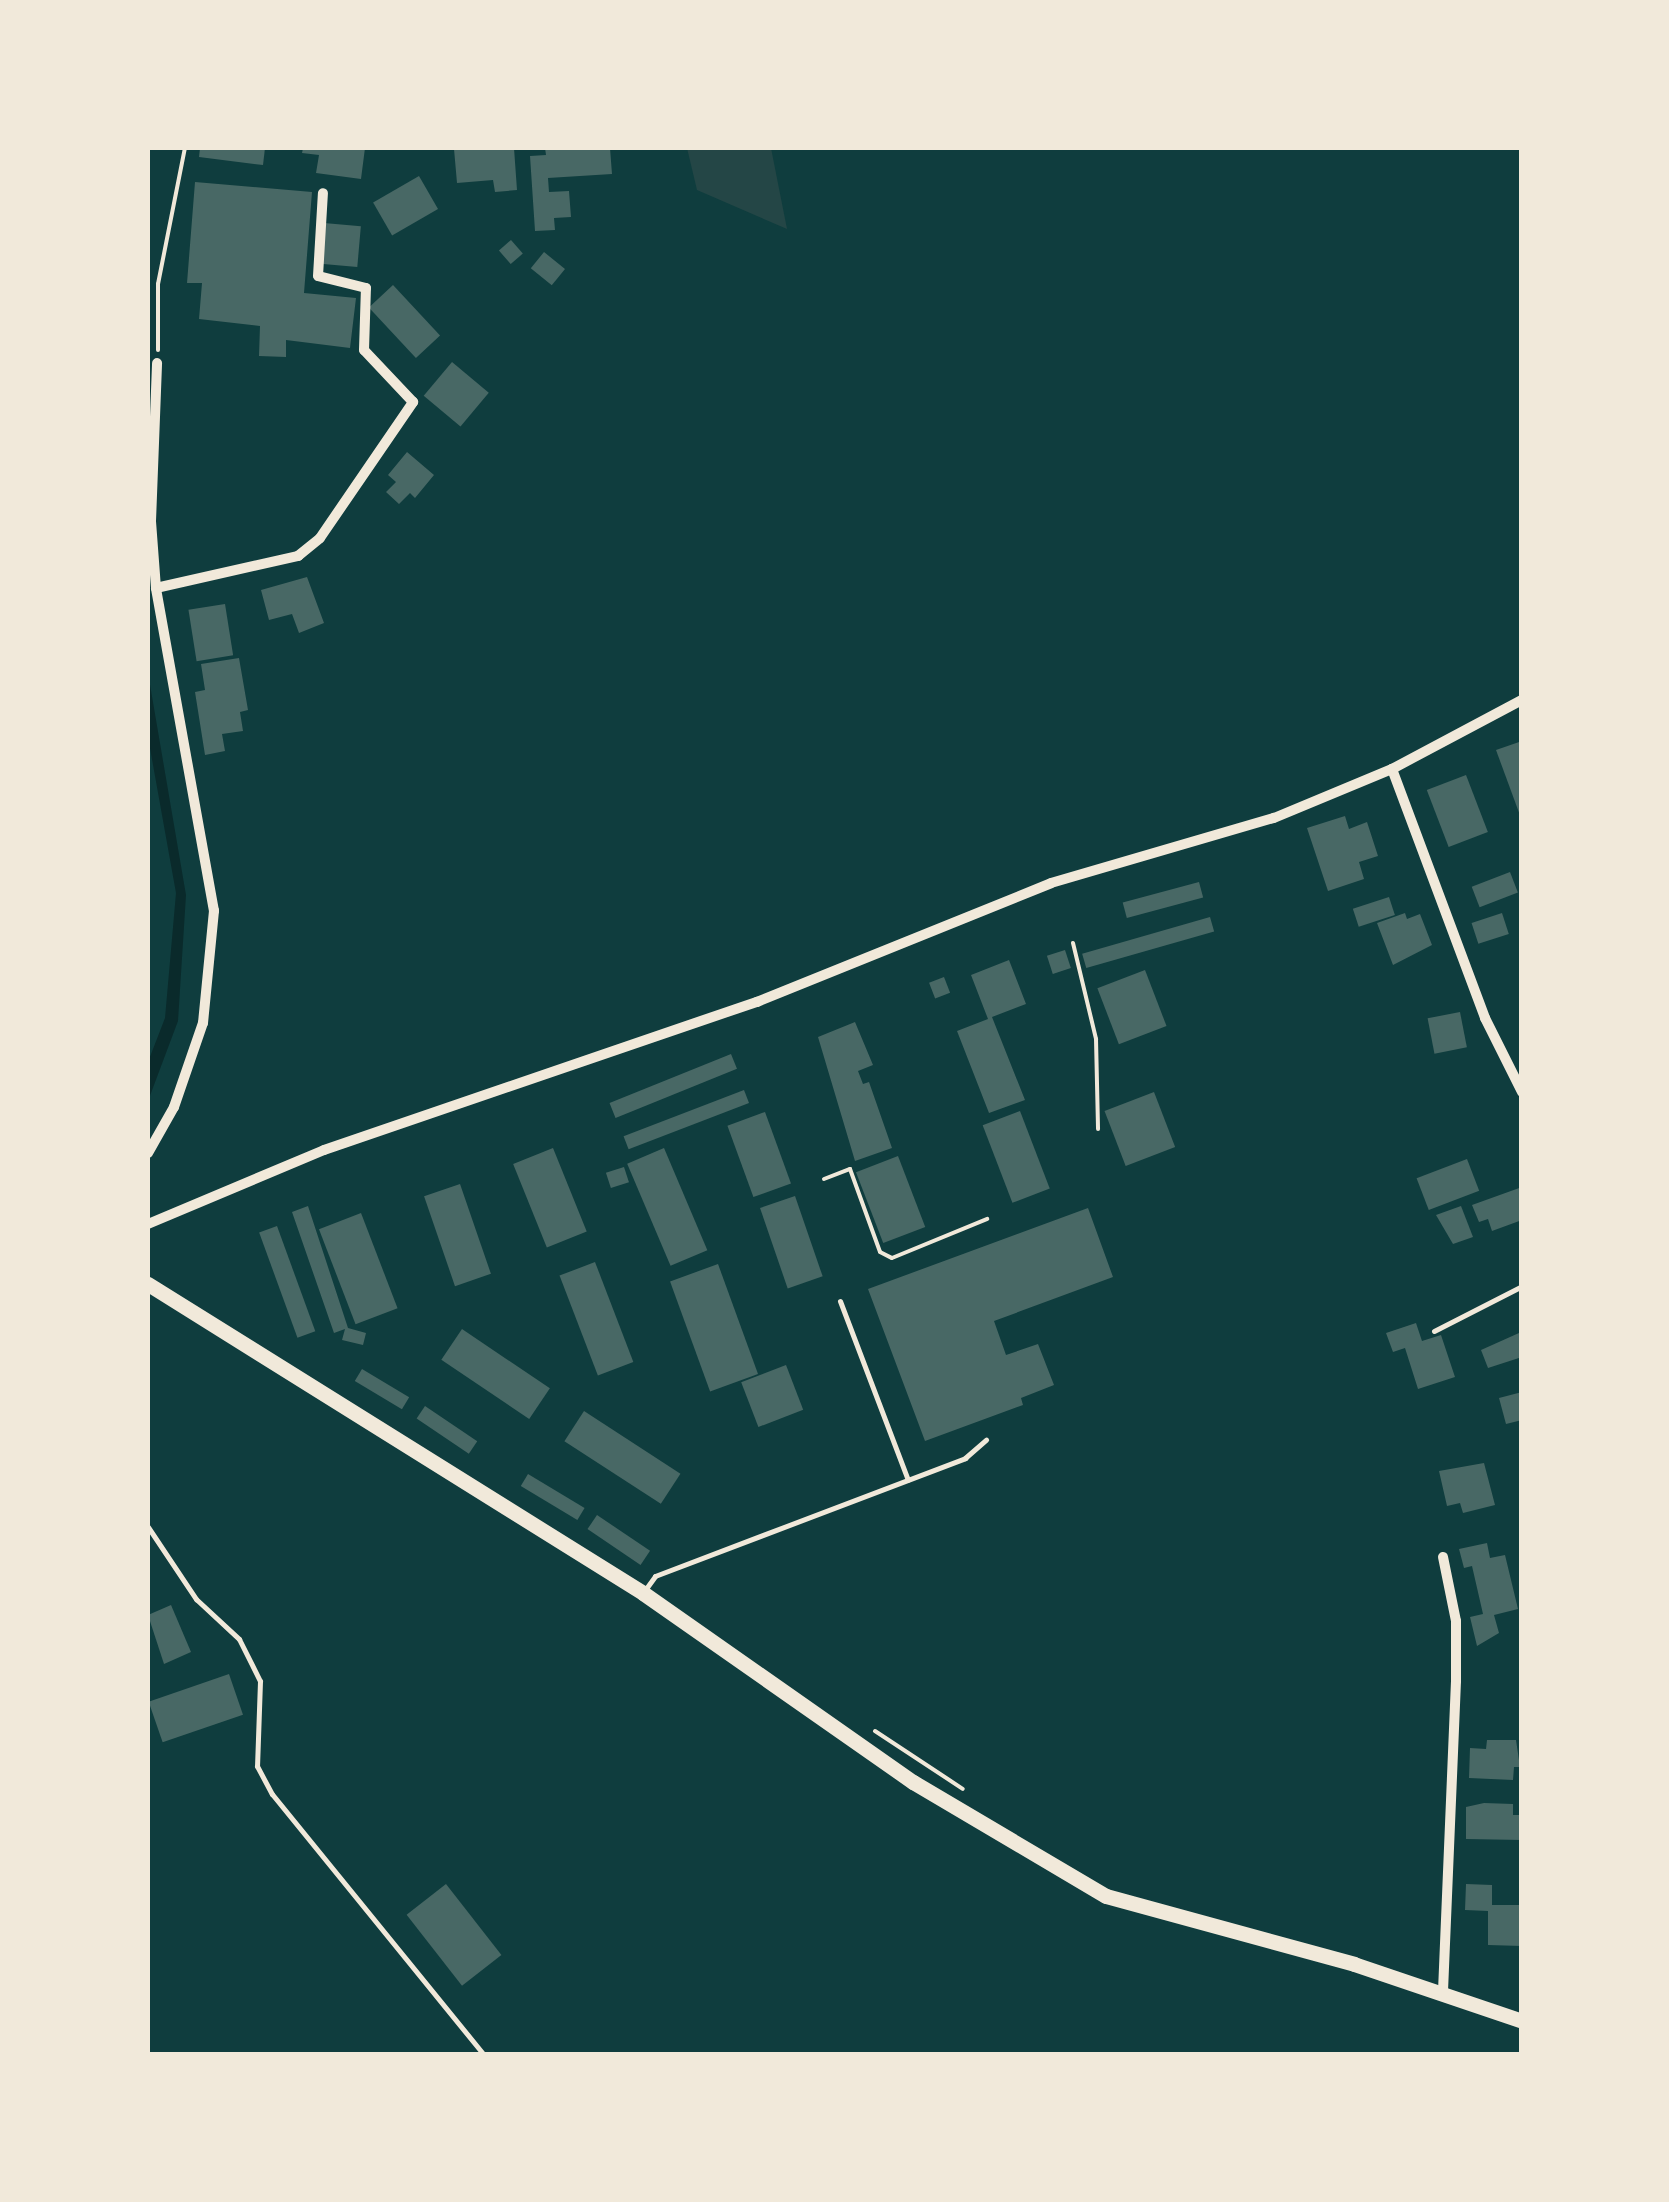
<!DOCTYPE html>
<style>
body{margin:0}
#map{position:relative;width:1669px;height:2202px;overflow:hidden;background:#0f3d3e;font-family:"Exo 2",sans-serif}
div>[style]{position:absolute}
.green>*{inset:0;background:#244646}
.water>*{inset:0;background:#0a2a2b}
.building>*{inset:0;background:#486865;transform-origin:0 0}
.path>*{height:4px;margin:-2px;padding:0 2px;transform-origin:2px;border-radius:2px;background:#f1e9da}
.service>*{height:5px;margin:-2.5px;padding:0 2.5px;transform-origin:2.5px;border-radius:2.5px;background:#f1e9da}
.minor>*{height:10px;margin:-5px;padding:0 5px;transform-origin:5px;border-radius:5px;background:#f1e9da}
.secondary>*{height:15px;margin:-7.5px;padding:0 7.5px;transform-origin:7.5px;border-radius:7.5px;background:#f1e9da}
span{translate:-50% -50%;white-space:nowrap;text-align:center;line-height:1.15;-webkit-text-stroke:9px #f1e9da;paint-order:stroke}
.frame{position:absolute;inset:0;border:150px solid #f1e9da;pointer-events:none}
</style>
<div id="map">
<div class="green">
<i style="clip-path:polygon(687px 148px,771px 148px,787px 229px,697px 190px)"></i>
</div>
<div class="water">
<i style="clip-path:polygon(148px 673px,186px 895px,178px 1021px,148px 1101px,148px 1062px,165px 1018px,176px 893px,148px 737px)"></i>
</div>
<div class="building">
<i style="clip-path:polygon(200px 148px,265px 148px,263px 165px,199px 157px)"></i>
<i style="clip-path:polygon(303px 148px,365px 148px,361px 179px,316px 173px,319px 155px,302px 153px)"></i>
<i style="clip-path:polygon(472px 148px,514px 148px,517px 190px,495px 192px,493px 180px,457px 183px,454px 149px)"></i>
<i style="clip-path:polygon(545px 148px,610px 148px,612px 174px,548px 178px,549px 192px,569px 191px,571px 217px,554px 218px,555px 230px,535px 231px,530px 156px,546px 155px)"></i>
<i style="left:419px;top:176px;width:38px;height:53px;rotate:60deg"></i>
<i style="clip-path:polygon(195px 182px,312px 192px,304px 293px,356px 298px,350px 348px,286px 340px,286px 357px,259px 356px,260px 326px,199px 319px,202px 283px,187px 283px)"></i>
<i style="left:324px;top:223px;width:37px;height:41px;rotate:5deg"></i>
<i style="left:511px;top:240px;width:18px;height:16px;rotate:49deg"></i>
<i style="left:544px;top:252px;width:27px;height:21px;rotate:39deg"></i>
<i style="left:393px;top:285px;width:69px;height:33px;rotate:47deg"></i>
<i style="left:452px;top:362px;width:48px;height:44px;rotate:40deg"></i>
<i style="clip-path:polygon(407px 452px,434px 475px,415px 498px,410px 493px,399px 504px,386px 492px,396px 482px,388px 475px)"></i>
<i style="clip-path:polygon(307px 577px,324px 623px,299px 633px,292px 614px,269px 620px,261px 590px)"></i>
<i style="left:225px;top:604px;width:52px;height:37px;rotate:81deg"></i>
<i style="clip-path:polygon(239px 658px,248px 710px,240px 712px,243px 731px,222px 734px,225px 751px,205px 755px,195px 692px,205px 690px,201px 664px)"></i>
<i style="clip-path:polygon(1522px 741px,1522px 818px,1521px 818px,1496px 750px)"></i>
<i style="left:1466px;top:775px;width:61px;height:42px;rotate:69deg"></i>
<i style="clip-path:polygon(1345px 816px,1349px 829px,1367px 822px,1378px 856px,1359px 862px,1364px 879px,1328px 891px,1307px 828px)"></i>
<i style="left:1510px;top:872px;width:22px;height:41px;rotate:69deg"></i>
<i style="left:1199px;top:882px;width:16px;height:79px;rotate:75deg"></i>
<i style="left:1389px;top:897px;width:19px;height:38px;rotate:72deg"></i>
<i style="clip-path:polygon(1405px 913px,1407px 919px,1420px 914px,1432px 945px,1393px 965px,1377px 923px)"></i>
<i style="left:1502px;top:913px;width:22px;height:32px;rotate:72deg"></i>
<i style="left:1210px;top:917px;width:15px;height:133px;rotate:74deg"></i>
<i style="left:1065px;top:950px;width:19px;height:19px;rotate:72deg"></i>
<i style="clip-path:polygon(1009px 960px,1026px 1004px,992px 1017px,1025px 1100px,989px 1113px,957px 1031px,988px 1019px,971px 975px)"></i>
<i style="left:1145px;top:970px;width:60px;height:51px;rotate:69deg"></i>
<i style="left:944px;top:977px;width:17px;height:16px;rotate:69deg"></i>
<i style="left:1460px;top:1012px;width:36px;height:33px;rotate:79deg"></i>
<i style="clip-path:polygon(855px 1022px,873px 1065px,858px 1071px,863px 1084px,869px 1082px,892px 1148px,855px 1161px,818px 1037px)"></i>
<i style="left:731px;top:1054px;width:16px;height:131px;rotate:68deg"></i>
<i style="left:744px;top:1090px;width:14px;height:129px;rotate:69deg"></i>
<i style="left:1154px;top:1092px;width:59px;height:53px;rotate:69deg"></i>
<i style="left:1020px;top:1111px;width:83px;height:40px;rotate:69deg"></i>
<i style="left:765px;top:1112px;width:76px;height:40px;rotate:70deg"></i>
<i style="left:553px;top:1148px;width:90px;height:43px;rotate:68deg"></i>
<i style="left:664px;top:1148px;width:111px;height:40px;rotate:67deg"></i>
<i style="left:898px;top:1156px;width:76px;height:45px;rotate:69deg"></i>
<i style="left:1467px;top:1159px;width:34px;height:54px;rotate:69deg"></i>
<i style="left:624px;top:1167px;width:16px;height:19px;rotate:72deg"></i>
<i style="left:460px;top:1184px;width:95px;height:38px;rotate:71deg"></i>
<i style="clip-path:polygon(1522px 1187px,1522px 1220px,1492px 1231px,1488px 1219px,1479px 1222px,1472px 1205px)"></i>
<i style="left:795px;top:1196px;width:85px;height:37px;rotate:71deg"></i>
<i style="clip-path:polygon(308px 1206px,348px 1328px,366px 1333px,363px 1345px,342px 1340px,345px 1329px,334px 1333px,292px 1212px)"></i>
<i style="clip-path:polygon(1461px 1206px,1473px 1237px,1453px 1244px,1436px 1215px)"></i>
<i style="clip-path:polygon(1088px 1208px,1113px 1277px,994px 1321px,1006px 1355px,1038px 1344px,1054px 1385px,1021px 1398px,1023px 1405px,925px 1441px,868px 1289px)"></i>
<i style="left:361px;top:1213px;width:102px;height:45px;rotate:69deg"></i>
<i style="left:277px;top:1226px;width:112px;height:19px;rotate:70deg"></i>
<i style="left:595px;top:1262px;width:107px;height:38px;rotate:69deg"></i>
<i style="left:718px;top:1264px;width:117px;height:51px;rotate:70deg"></i>
<i style="clip-path:polygon(1416px 1323px,1422px 1341px,1441px 1335px,1455px 1377px,1418px 1389px,1405px 1348px,1393px 1352px,1386px 1333px)"></i>
<i style="left:462px;top:1329px;width:106px;height:37px;rotate:34deg"></i>
<i style="clip-path:polygon(1519px 1333px,1522px 1357px,1488px 1368px,1481px 1350px)"></i>
<i style="left:786px;top:1365px;width:48px;height:48px;rotate:69deg"></i>
<i style="left:362px;top:1369px;width:55px;height:14px;rotate:31deg"></i>
<i style="clip-path:polygon(1522px 1392px,1522px 1420px,1506px 1424px,1499px 1398px)"></i>
<i style="left:425px;top:1406px;width:63px;height:15px;rotate:34deg"></i>
<i style="left:584px;top:1411px;width:115px;height:36px;rotate:33deg"></i>
<i style="clip-path:polygon(1484px 1463px,1495px 1505px,1463px 1513px,1460px 1503px,1447px 1506px,1439px 1471px)"></i>
<i style="left:528px;top:1474px;width:66px;height:14px;rotate:31deg"></i>
<i style="left:597px;top:1515px;width:64px;height:17px;rotate:34deg"></i>
<i style="clip-path:polygon(1487px 1543px,1490px 1558px,1505px 1555px,1518px 1609px,1494px 1615px,1499px 1633px,1477px 1646px,1470px 1617px,1483px 1614px,1472px 1566px,1464px 1568px,1459px 1549px)"></i>
<i style="clip-path:polygon(171px 1605px,191px 1652px,164px 1664px,148px 1615px)"></i>
<i style="left:229px;top:1674px;width:43px;height:85px;rotate:71deg"></i>
<i style="clip-path:polygon(1487px 1740px,1516px 1740px,1520px 1767px,1514px 1767px,1513px 1780px,1469px 1778px,1470px 1748px,1486px 1749px)"></i>
<i style="clip-path:polygon(1484px 1803px,1513px 1804px,1513px 1815px,1522px 1815px,1522px 1840px,1466px 1839px,1466px 1807px)"></i>
<i style="left:446px;top:1884px;width:90px;height:50px;rotate:52deg"></i>
<i style="clip-path:polygon(1466px 1884px,1492px 1885px,1492px 1905px,1522px 1905px,1522px 1946px,1488px 1945px,1488px 1911px,1465px 1910px)"></i>
</div>
<div class="path">
<i style="left:158px;top:350px;width:66px;rotate:-90deg"></i>
<i style="left:158px;top:284px;width:139px;rotate:-78.8deg"></i>
<i style="left:1073px;top:943px;width:99px;rotate:76.5deg"></i>
<i style="left:1096px;top:1039px;width:90px;rotate:88.7deg"></i>
<i style="left:824px;top:1179px;width:28px;rotate:-21deg"></i>
<i style="left:850px;top:1169px;width:88px;rotate:70.1deg"></i>
<i style="left:880px;top:1252px;width:13px;rotate:27deg"></i>
<i style="left:892px;top:1258px;width:103px;rotate:-22.3deg"></i>
<i style="left:875px;top:1731px;width:105px;rotate:33.4deg"></i>
</div>
<div class="service">
<i style="left:840px;top:1301px;width:191px;rotate:69.2deg"></i>
<i style="left:1434px;top:1331px;width:99px;rotate:-27.1deg"></i>
<i style="left:148px;top:1527px;width:87px;rotate:56.3deg"></i>
<i style="left:196px;top:1599px;width:59px;rotate:42.9deg"></i>
<i style="left:239px;top:1639px;width:47px;rotate:63.4deg"></i>
<i style="left:260px;top:1681px;width:85px;rotate:92deg"></i>
<i style="left:257px;top:1766px;width:32px;rotate:62deg"></i>
<i style="left:272px;top:1794px;width:335px;rotate:50.9deg"></i>
<i style="left:645px;top:1590px;width:17px;rotate:-54deg"></i>
<i style="left:655px;top:1576px;width:332px;rotate:-20.8deg"></i>
<i style="left:965px;top:1458px;width:28px;rotate:-41deg"></i>
</div>
<div class="minor">
<i style="left:156px;top:588px;width:146px;rotate:-12.7deg"></i>
<i style="left:298px;top:556px;width:28px;rotate:-39deg"></i>
<i style="left:320px;top:538px;width:165px;rotate:-55.6deg"></i>
<i style="left:413px;top:402px;width:71px;rotate:-133.3deg"></i>
<i style="left:364px;top:350px;width:62px;rotate:-88.2deg"></i>
<i style="left:366px;top:288px;width:49px;rotate:-166deg"></i>
<i style="left:318px;top:276px;width:83px;rotate:-86.6deg"></i>
<i style="left:1392px;top:769px;width:266px;rotate:69.5deg"></i>
<i style="left:1485px;top:1018px;width:83px;rotate:63.4deg"></i>
<i style="left:148px;top:1153px;width:53px;rotate:-60.5deg"></i>
<i style="left:174px;top:1107px;width:89px;rotate:-71deg"></i>
<i style="left:203px;top:1023px;width:113px;rotate:-84.4deg"></i>
<i style="left:214px;top:911px;width:328px;rotate:-100.2deg"></i>
<i style="left:156px;top:588px;width:67px;rotate:-94.3deg"></i>
<i style="left:151px;top:521px;width:158px;rotate:-87.8deg"></i>
<i style="left:148px;top:1224px;width:191px;rotate:-22.8deg"></i>
<i style="left:324px;top:1150px;width:458px;rotate:-18.9deg"></i>
<i style="left:757px;top:1002px;width:317px;rotate:-22deg"></i>
<i style="left:1051px;top:883px;width:232px;rotate:-16.3deg"></i>
<i style="left:1274px;top:818px;width:128px;rotate:-22.6deg"></i>
<i style="left:1392px;top:769px;width:147px;rotate:-28deg"></i>
<i style="left:1443px;top:1557px;width:65px;rotate:78.5deg"></i>
<i style="left:1456px;top:1621px;width:60px;rotate:90deg"></i>
<i style="left:1456px;top:1681px;width:311px;rotate:92.4deg"></i>
</div>
<div class="secondary">
<i style="left:148px;top:1284px;width:584px;rotate:31.97deg"></i>
<i style="left:643px;top:1593px;width:330px;rotate:35deg"></i>
<i style="left:913px;top:1782px;width:224px;rotate:30.6deg"></i>
<i style="left:1106px;top:1896px;width:257px;rotate:15.3deg"></i>
<i style="left:1354px;top:1964px;width:177px;rotate:18.7deg"></i>
</div>
<div class="frame"></div>
</div>
